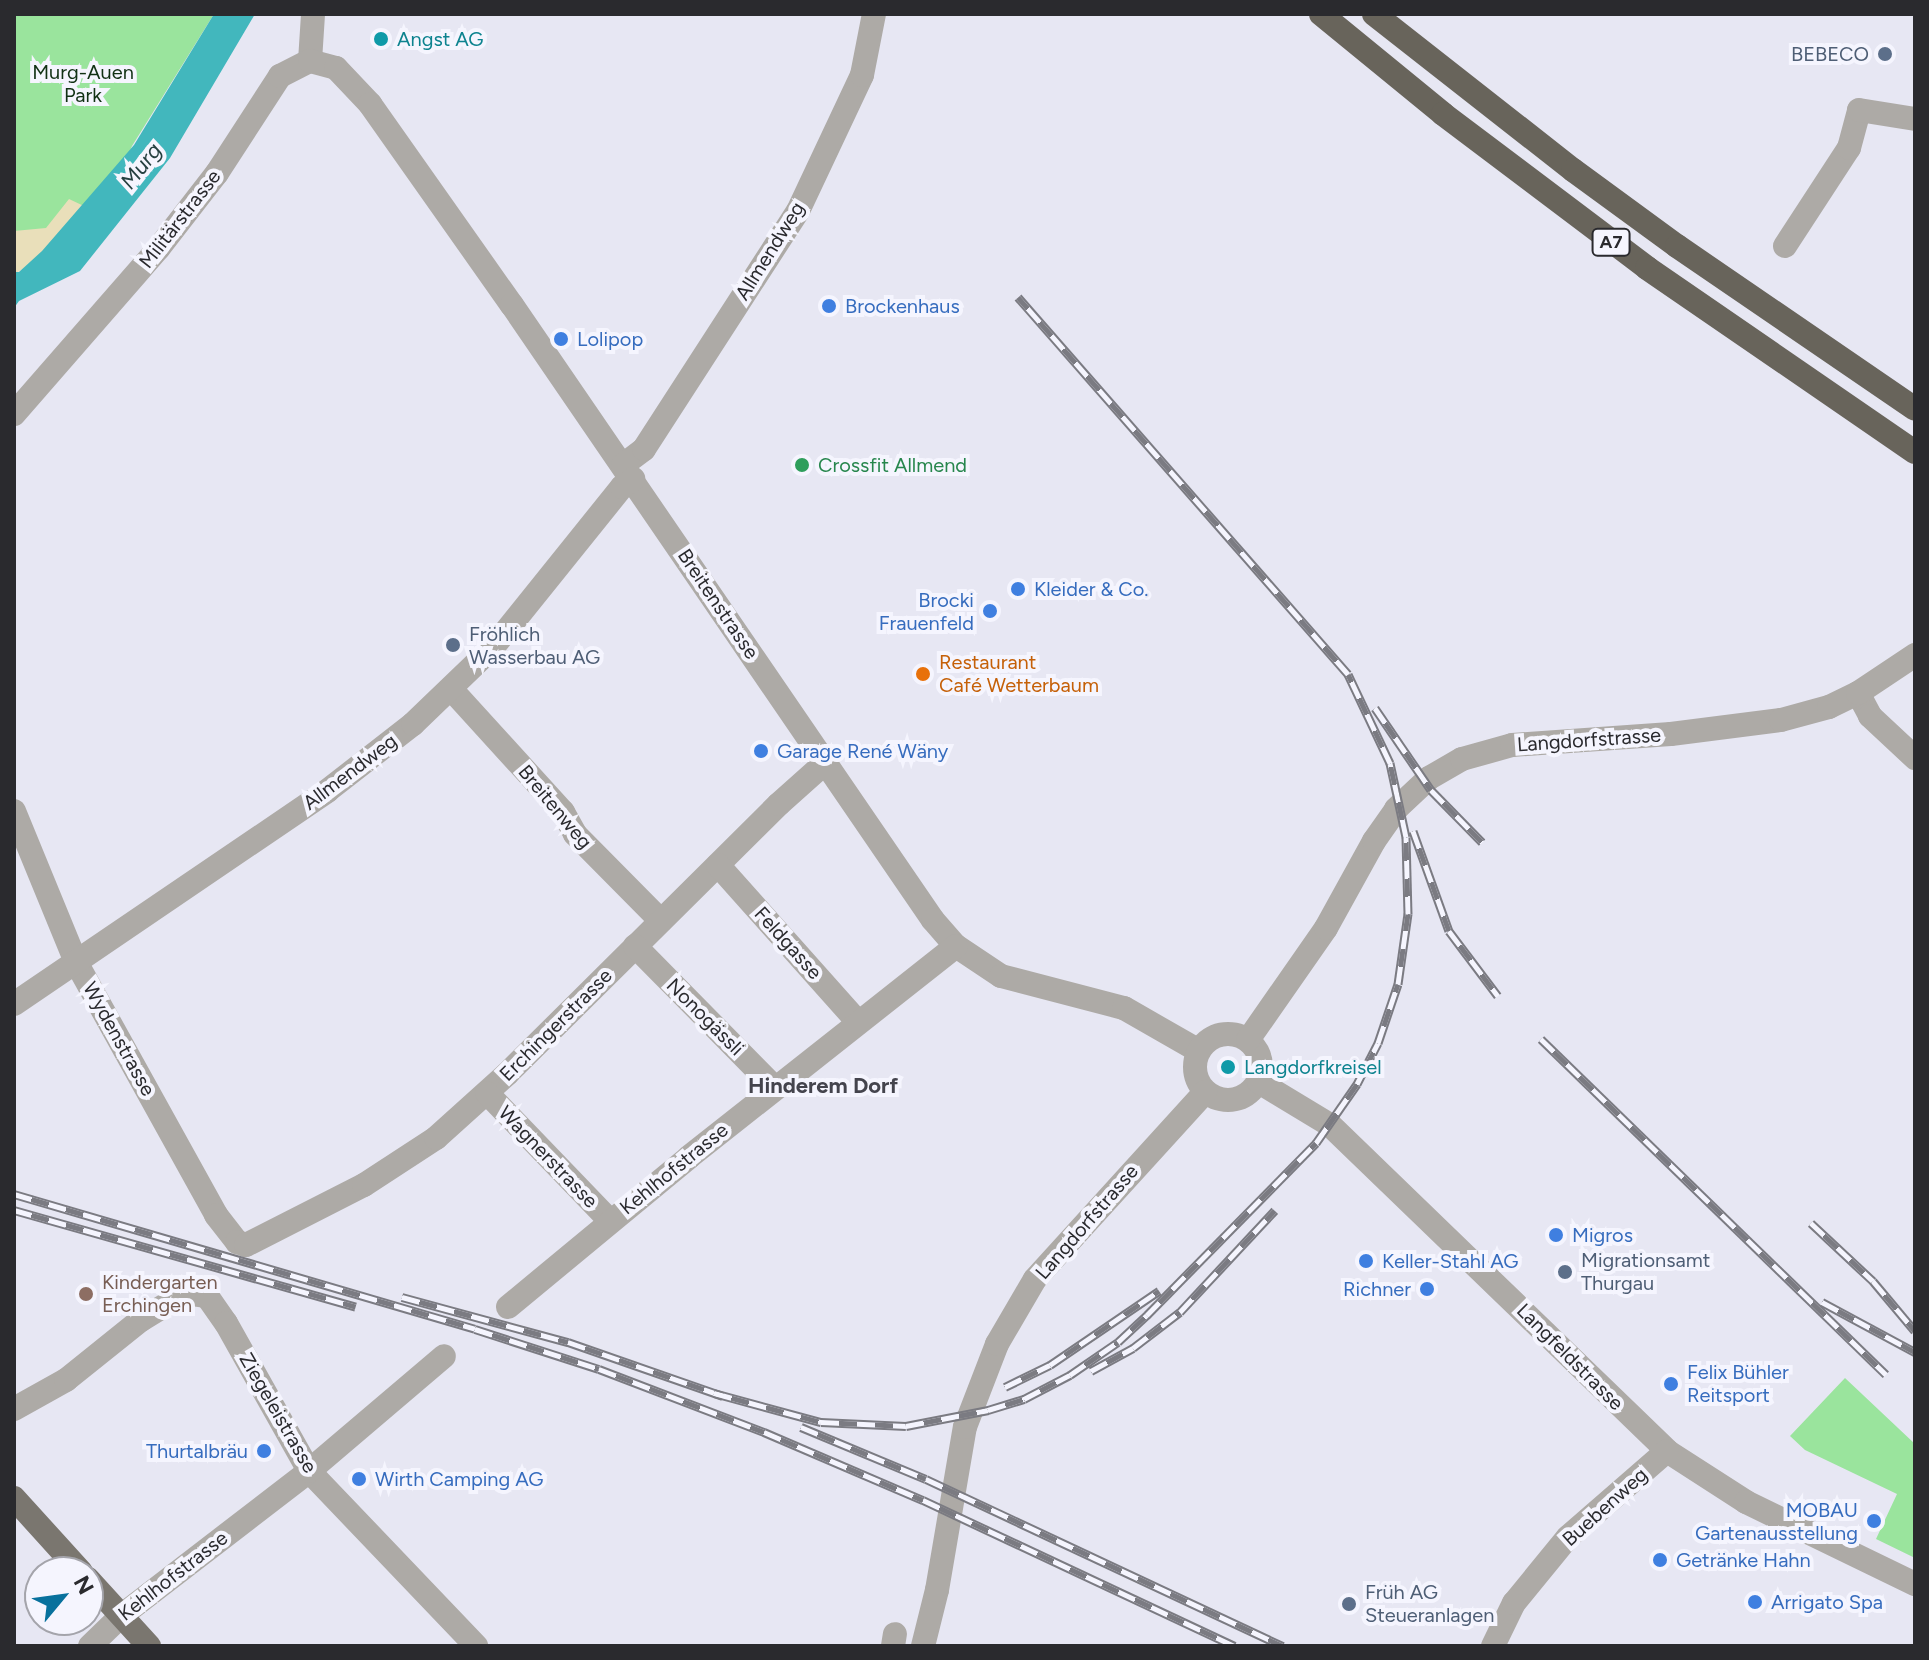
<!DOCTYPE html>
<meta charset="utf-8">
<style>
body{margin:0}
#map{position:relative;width:1929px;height:1660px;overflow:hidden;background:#e7e7f3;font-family:Figtree,sans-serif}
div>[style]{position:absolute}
.green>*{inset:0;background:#9ae49d}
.sand>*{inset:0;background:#e9dfba}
.water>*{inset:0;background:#42b7bd}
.minor>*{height:24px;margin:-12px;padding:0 12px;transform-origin:12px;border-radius:12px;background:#adaaa6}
.minor>.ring{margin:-12px;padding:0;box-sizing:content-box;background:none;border:24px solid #adaaa6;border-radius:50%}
.major>*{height:24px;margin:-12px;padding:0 12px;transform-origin:12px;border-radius:12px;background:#7a766f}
.highway>*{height:24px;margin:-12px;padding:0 12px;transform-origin:12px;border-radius:12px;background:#68645b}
.rail>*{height:9px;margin-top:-4.5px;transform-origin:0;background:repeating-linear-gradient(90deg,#f5f5fe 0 18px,#7b7b82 0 36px);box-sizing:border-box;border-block:2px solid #7b7b82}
.dots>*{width:22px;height:22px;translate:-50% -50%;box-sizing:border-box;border:4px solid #f5f5fe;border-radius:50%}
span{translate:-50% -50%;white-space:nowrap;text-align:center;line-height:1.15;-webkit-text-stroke:8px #f5f5fe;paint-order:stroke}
.shield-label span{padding:2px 6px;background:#f5f5fe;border:2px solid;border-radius:6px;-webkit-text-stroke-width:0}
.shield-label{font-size:18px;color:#2a2a2e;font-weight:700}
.culture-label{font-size:20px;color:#0d838f}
.left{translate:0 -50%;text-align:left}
.service-label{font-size:20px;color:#4e5e75}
.right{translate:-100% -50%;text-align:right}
.park-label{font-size:20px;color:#113114}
.street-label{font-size:20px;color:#2a2a2e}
.shop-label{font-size:20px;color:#366cbe}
.leisure-label{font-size:20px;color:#27864d}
.food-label{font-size:20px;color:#c56008}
.education-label{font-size:20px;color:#785e54}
.water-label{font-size:22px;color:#264041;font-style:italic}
.neighbourhood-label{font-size:22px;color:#44444d;font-weight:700}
.frame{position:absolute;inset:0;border:16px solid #2a2a2e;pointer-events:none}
.north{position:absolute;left:24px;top:1556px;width:80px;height:80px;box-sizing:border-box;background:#f5f5fe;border:2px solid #a4a4ab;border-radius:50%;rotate:61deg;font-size:22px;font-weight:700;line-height:32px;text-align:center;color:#2a2a2e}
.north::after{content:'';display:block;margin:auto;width:28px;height:36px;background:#08719d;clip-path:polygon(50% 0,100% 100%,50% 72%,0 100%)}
</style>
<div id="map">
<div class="green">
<i style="clip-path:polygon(14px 14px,214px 14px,132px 146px,103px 213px,14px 272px)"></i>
<i style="clip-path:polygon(1845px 1378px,1915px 1444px,1915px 1558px,1876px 1539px,1897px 1494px,1805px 1450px,1790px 1436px)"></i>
</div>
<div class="sand">
<i style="clip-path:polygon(69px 199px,86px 207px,45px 257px,14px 274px,14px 231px,46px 228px)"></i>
</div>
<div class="water">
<i style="clip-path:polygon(214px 14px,255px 14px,170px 158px,80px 271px,19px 301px,14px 308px,14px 272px,19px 272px,42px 251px,134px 145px)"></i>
</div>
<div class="minor">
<i style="left:310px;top:61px;width:47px;rotate:-86.3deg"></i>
<i style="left:1785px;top:246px;width:117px;rotate:-56.9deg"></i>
<i style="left:1849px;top:148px;width:39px;rotate:-75deg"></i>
<i style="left:1859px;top:110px;width:57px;rotate:9.1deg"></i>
<i style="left:14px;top:414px;width:219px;rotate:-48.9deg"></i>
<i style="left:158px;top:249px;width:96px;rotate:-52.2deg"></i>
<i style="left:217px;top:173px;width:116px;rotate:-57deg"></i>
<i style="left:280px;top:76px;width:34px;rotate:-27deg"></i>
<i style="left:310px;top:61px;width:27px;rotate:15deg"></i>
<i style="left:336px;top:68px;width:50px;rotate:46.6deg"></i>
<i style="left:370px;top:104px;width:246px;rotate:54.8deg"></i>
<i style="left:512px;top:305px;width:745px;rotate:55.61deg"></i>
<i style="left:933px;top:920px;width:35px;rotate:49deg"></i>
<i style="left:956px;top:946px;width:54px;rotate:33.7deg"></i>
<i style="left:1001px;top:976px;width:127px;rotate:14.6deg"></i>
<i style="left:1124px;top:1008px;width:86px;rotate:29.8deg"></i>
<i style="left:623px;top:465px;width:26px;rotate:-37deg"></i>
<i style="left:644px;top:449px;width:283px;rotate:-57.1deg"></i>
<i style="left:798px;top:211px;width:150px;rotate:-64.8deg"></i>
<i style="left:862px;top:75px;width:62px;rotate:-78.9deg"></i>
<i style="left:452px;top:690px;width:165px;rotate:47.7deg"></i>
<i style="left:563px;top:812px;width:25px;rotate:61deg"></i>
<i style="left:575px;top:834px;width:122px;rotate:45.3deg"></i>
<i style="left:1858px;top:693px;width:26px;rotate:62deg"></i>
<i style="left:1870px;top:716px;width:62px;rotate:43deg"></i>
<i style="left:14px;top:811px;width:163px;rotate:67.7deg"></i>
<i style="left:76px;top:962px;width:289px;rotate:61deg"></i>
<i style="left:216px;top:1215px;width:34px;rotate:52deg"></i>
<i style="left:237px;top:1242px;width:9px;rotate:18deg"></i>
<i style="left:246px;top:1245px;width:132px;rotate:-27deg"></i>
<i style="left:364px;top:1185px;width:86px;rotate:-33.1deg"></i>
<i style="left:436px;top:1138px;width:96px;rotate:-42deg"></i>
<i style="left:507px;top:1074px;width:383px;rotate:-44.8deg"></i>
<i style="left:779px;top:804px;width:63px;rotate:-41.8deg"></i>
<i style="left:718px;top:865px;width:209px;rotate:48.3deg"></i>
<i style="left:635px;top:946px;width:199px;rotate:45.4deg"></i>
<i style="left:14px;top:1004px;width:379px;rotate:-34.2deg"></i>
<i style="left:327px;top:791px;width:109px;rotate:-37.9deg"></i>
<i style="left:413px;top:724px;width:112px;rotate:-43.9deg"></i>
<i style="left:494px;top:646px;width:204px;rotate:-51.2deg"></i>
<i style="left:622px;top:487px;width:14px;rotate:-36deg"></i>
<i class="ring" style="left:1195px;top:1034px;width:42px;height:42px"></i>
<i style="left:1248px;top:1040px;width:136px;rotate:-55.1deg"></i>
<i style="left:1326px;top:928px;width:99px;rotate:-61.1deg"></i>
<i style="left:1374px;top:841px;width:39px;rotate:-55deg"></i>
<i style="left:1396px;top:809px;width:45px;rotate:-43.2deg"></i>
<i style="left:1429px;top:778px;width:38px;rotate:-30deg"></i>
<i style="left:1462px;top:759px;width:52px;rotate:-15.6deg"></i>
<i style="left:1512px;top:745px;width:159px;rotate:-4deg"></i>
<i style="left:1671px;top:734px;width:111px;rotate:-7.3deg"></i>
<i style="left:1781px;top:720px;width:50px;rotate:-15.2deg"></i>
<i style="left:1829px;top:707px;width:32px;rotate:-26deg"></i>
<i style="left:1858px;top:693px;width:69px;rotate:-33.7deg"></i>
<i style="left:1259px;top:1082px;width:83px;rotate:31.2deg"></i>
<i style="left:1330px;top:1125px;width:469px;rotate:44deg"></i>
<i style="left:1667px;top:1451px;width:94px;rotate:32.8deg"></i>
<i style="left:1746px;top:1502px;width:188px;rotate:25.9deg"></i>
<i style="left:487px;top:1093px;width:178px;rotate:46.1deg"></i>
<i style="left:508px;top:1307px;width:235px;rotate:-39.6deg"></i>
<i style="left:689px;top:1157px;width:340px;rotate:-38.3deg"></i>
<i style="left:14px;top:1409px;width:60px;rotate:-29.1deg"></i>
<i style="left:66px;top:1380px;width:96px;rotate:-38.7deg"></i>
<i style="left:141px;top:1320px;width:52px;rotate:-31.5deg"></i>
<i style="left:185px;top:1293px;width:22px;rotate:8deg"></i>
<i style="left:207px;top:1296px;width:33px;rotate:55deg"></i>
<i style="left:226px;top:1323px;width:170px;rotate:60.7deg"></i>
<i style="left:309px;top:1471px;width:242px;rotate:46.3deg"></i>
<i style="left:90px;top:1646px;width:43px;rotate:-44.1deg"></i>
<i style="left:121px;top:1616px;width:237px;rotate:-37.6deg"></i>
<i style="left:309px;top:1471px;width:177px;rotate:-40.4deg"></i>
<i style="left:893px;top:1646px;width:12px;rotate:-81deg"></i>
<i style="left:923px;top:1646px;width:58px;rotate:-76deg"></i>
<i style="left:937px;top:1590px;width:165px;rotate:-80.3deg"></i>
<i style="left:965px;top:1427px;width:89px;rotate:-68.9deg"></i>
<i style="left:997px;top:1344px;width:75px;rotate:-59.7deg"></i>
<i style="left:1035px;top:1279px;width:253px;rotate:-47.7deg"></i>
<i style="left:1493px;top:1646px;width:48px;rotate:-64deg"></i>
<i style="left:1514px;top:1603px;width:85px;rotate:-50.7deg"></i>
<i style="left:1568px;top:1537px;width:131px;rotate:-41deg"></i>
</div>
<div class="major">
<i style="left:14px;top:1498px;width:100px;rotate:47.8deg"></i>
<i style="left:88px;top:1579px;width:91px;rotate:47.7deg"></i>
</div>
<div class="highway">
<i style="left:1321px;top:14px;width:158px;rotate:39.3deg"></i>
<i style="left:1443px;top:114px;width:256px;rotate:37deg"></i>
<i style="left:1647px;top:268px;width:325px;rotate:34.5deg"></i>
<i style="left:1374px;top:14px;width:253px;rotate:38.1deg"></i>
<i style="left:1573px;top:170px;width:129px;rotate:36.2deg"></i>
<i style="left:1677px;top:246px;width:288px;rotate:34.4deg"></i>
</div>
<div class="rail">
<i style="left:1375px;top:708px;width:99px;rotate:55.7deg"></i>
<i style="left:1431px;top:790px;width:73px;rotate:45.6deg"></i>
<i style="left:1413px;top:831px;width:106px;rotate:70.2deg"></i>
<i style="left:1449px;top:931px;width:81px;rotate:53deg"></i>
<i style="left:1541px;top:1039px;width:481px;rotate:44.2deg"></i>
<i style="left:14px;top:1194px;width:480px;rotate:16.3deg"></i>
<i style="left:475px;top:1329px;width:130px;rotate:17.9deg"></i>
<i style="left:599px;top:1369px;width:177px;rotate:20.9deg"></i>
<i style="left:764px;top:1432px;width:173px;rotate:23.2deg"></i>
<i style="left:923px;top:1500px;width:344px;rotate:25.1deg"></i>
<i style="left:14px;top:1210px;width:355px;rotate:15.8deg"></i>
<i style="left:1811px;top:1223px;width:85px;rotate:43.1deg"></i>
<i style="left:1873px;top:1281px;width:65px;rotate:50deg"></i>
<i style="left:402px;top:1297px;width:172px;rotate:15.2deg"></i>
<i style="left:568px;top:1342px;width:164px;rotate:19.2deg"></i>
<i style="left:1822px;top:1302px;width:106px;rotate:28.3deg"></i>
<i style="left:1091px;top:1371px;width:48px;rotate:-28.7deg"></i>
<i style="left:1133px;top:1348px;width:59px;rotate:-37.5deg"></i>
<i style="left:1180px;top:1312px;width:139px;rotate:-47deg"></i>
<i style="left:1005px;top:1387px;width:50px;rotate:-26.1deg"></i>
<i style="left:1050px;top:1365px;width:132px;rotate:-34.2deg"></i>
<i style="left:714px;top:1393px;width:111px;rotate:15.2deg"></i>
<i style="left:821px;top:1422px;width:85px;rotate:2.7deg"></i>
<i style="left:906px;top:1426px;width:84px;rotate:-11deg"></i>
<i style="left:988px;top:1410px;width:38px;rotate:-17deg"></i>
<i style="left:1024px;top:1399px;width:52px;rotate:-27.6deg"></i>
<i style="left:1070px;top:1375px;width:58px;rotate:-34.5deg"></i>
<i style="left:1118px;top:1342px;width:40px;rotate:-43deg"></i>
<i style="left:1147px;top:1315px;width:241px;rotate:-45.5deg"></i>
<i style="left:1316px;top:1143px;width:72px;rotate:-55.2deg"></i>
<i style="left:1357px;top:1084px;width:46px;rotate:-62.9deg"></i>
<i style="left:1378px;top:1043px;width:62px;rotate:-71.3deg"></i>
<i style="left:1398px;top:984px;width:71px;rotate:-81.9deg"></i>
<i style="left:1408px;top:914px;width:77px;rotate:-91.5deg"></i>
<i style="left:1406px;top:837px;width:76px;rotate:-102.2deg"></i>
<i style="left:1390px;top:763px;width:98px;rotate:-115.3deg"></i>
<i style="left:1348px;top:674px;width:501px;rotate:-131.2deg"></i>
<i style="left:801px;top:1427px;width:135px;rotate:22.6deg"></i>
<i style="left:926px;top:1479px;width:394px;rotate:25.1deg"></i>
</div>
<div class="dots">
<i style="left:381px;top:39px;background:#0f9aa8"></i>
<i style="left:1885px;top:54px;background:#5c6f8a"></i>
<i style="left:829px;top:306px;background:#3f7fe0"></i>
<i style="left:561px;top:339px;background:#3f7fe0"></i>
<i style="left:802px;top:465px;background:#2e9e5b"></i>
<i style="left:1018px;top:589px;background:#3f7fe0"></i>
<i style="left:990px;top:611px;background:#3f7fe0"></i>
<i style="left:453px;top:645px;background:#5c6f8a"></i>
<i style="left:923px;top:674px;background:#e8710a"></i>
<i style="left:761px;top:751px;background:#3f7fe0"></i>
<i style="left:1228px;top:1067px;background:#0f9aa8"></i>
<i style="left:1556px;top:1235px;background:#3f7fe0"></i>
<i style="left:1366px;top:1261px;background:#3f7fe0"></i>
<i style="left:1565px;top:1272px;background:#5c6f8a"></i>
<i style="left:1427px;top:1289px;background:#3f7fe0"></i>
<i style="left:86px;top:1294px;background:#8d6e63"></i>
<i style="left:1671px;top:1384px;background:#3f7fe0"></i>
<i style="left:264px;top:1451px;background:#3f7fe0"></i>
<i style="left:359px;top:1479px;background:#3f7fe0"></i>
<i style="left:1874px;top:1521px;background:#3f7fe0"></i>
<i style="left:1660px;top:1560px;background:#3f7fe0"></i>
<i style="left:1755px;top:1602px;background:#3f7fe0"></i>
<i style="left:1349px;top:1604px;background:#5c6f8a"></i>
</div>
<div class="shield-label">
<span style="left:1611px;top:242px">A7</span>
</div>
<div class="culture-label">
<span class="left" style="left:397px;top:39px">Angst AG</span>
<span class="left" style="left:1244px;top:1067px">Langdorfkreisel</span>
</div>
<div class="service-label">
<span class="right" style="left:1869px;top:54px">BEBECO</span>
<span class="left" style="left:469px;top:646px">Fröhlich<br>Wasserbau AG</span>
<span class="left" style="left:1581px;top:1272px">Migrationsamt<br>Thurgau</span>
<span class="left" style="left:1365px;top:1604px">Früh AG<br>Steueranlagen</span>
</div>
<div class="park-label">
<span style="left:83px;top:84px">Murg-Auen<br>Park</span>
</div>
<div class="street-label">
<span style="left:180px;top:219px;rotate:-52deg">Militärstrasse</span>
<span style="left:770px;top:251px;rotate:-58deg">Allmendweg</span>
<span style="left:718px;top:604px;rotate:56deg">Breitenstrasse</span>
<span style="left:1589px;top:740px;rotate:-4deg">Langdorfstrasse</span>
<span style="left:350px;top:772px;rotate:-37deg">Allmendweg</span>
<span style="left:555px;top:807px;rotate:50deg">Breitenweg</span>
<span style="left:788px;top:943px;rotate:48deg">Feldgasse</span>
<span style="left:705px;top:1017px;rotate:45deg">Nonogässli</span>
<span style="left:556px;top:1025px;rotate:-45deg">Erchingerstrasse</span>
<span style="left:119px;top:1039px;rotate:61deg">Wydenstrasse</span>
<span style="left:548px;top:1157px;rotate:46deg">Wagnerstrasse</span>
<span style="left:674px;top:1169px;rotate:-39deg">Kehlhofstrasse</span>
<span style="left:1087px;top:1222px;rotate:-49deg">Langdorfstrasse</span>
<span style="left:1570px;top:1357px;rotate:45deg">Langfeldstrasse</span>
<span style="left:278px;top:1413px;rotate:60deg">Ziegeleistrasse</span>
<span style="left:1605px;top:1507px;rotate:-42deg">Buebenweg</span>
<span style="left:173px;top:1576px;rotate:-38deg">Kehlhofstrasse</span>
</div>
<div class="shop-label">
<span class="left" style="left:845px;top:306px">Brockenhaus</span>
<span class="left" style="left:577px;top:339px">Lolipop</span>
<span class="left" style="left:1034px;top:589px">Kleider &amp; Co.</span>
<span class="right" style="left:974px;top:612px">Brocki<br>Frauenfeld</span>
<span class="left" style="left:777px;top:751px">Garage René Wäny</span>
<span class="left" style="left:1572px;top:1235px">Migros</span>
<span class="left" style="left:1382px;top:1261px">Keller-Stahl AG</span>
<span class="right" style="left:1411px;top:1289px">Richner</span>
<span class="left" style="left:1687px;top:1384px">Felix Bühler<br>Reitsport</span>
<span class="right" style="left:248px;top:1451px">Thurtalbräu</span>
<span class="left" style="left:375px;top:1479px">Wirth Camping AG</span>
<span class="right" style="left:1858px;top:1522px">MOBAU<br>Gartenausstellung</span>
<span class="left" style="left:1676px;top:1560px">Getränke Hahn</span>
<span class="left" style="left:1771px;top:1602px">Arrigato Spa</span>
</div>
<div class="leisure-label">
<span class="left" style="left:818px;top:465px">Crossfit Allmend</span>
</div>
<div class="food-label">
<span class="left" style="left:939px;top:674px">Restaurant<br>Café Wetterbaum</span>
</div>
<div class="education-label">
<span class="left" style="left:102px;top:1294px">Kindergarten<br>Erchingen</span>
</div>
<div class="water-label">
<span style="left:141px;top:166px;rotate:-52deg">Murg</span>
</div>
<div class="neighbourhood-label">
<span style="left:823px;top:1086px">Hinderem Dorf</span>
</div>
<div class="frame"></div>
<div class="north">N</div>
</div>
